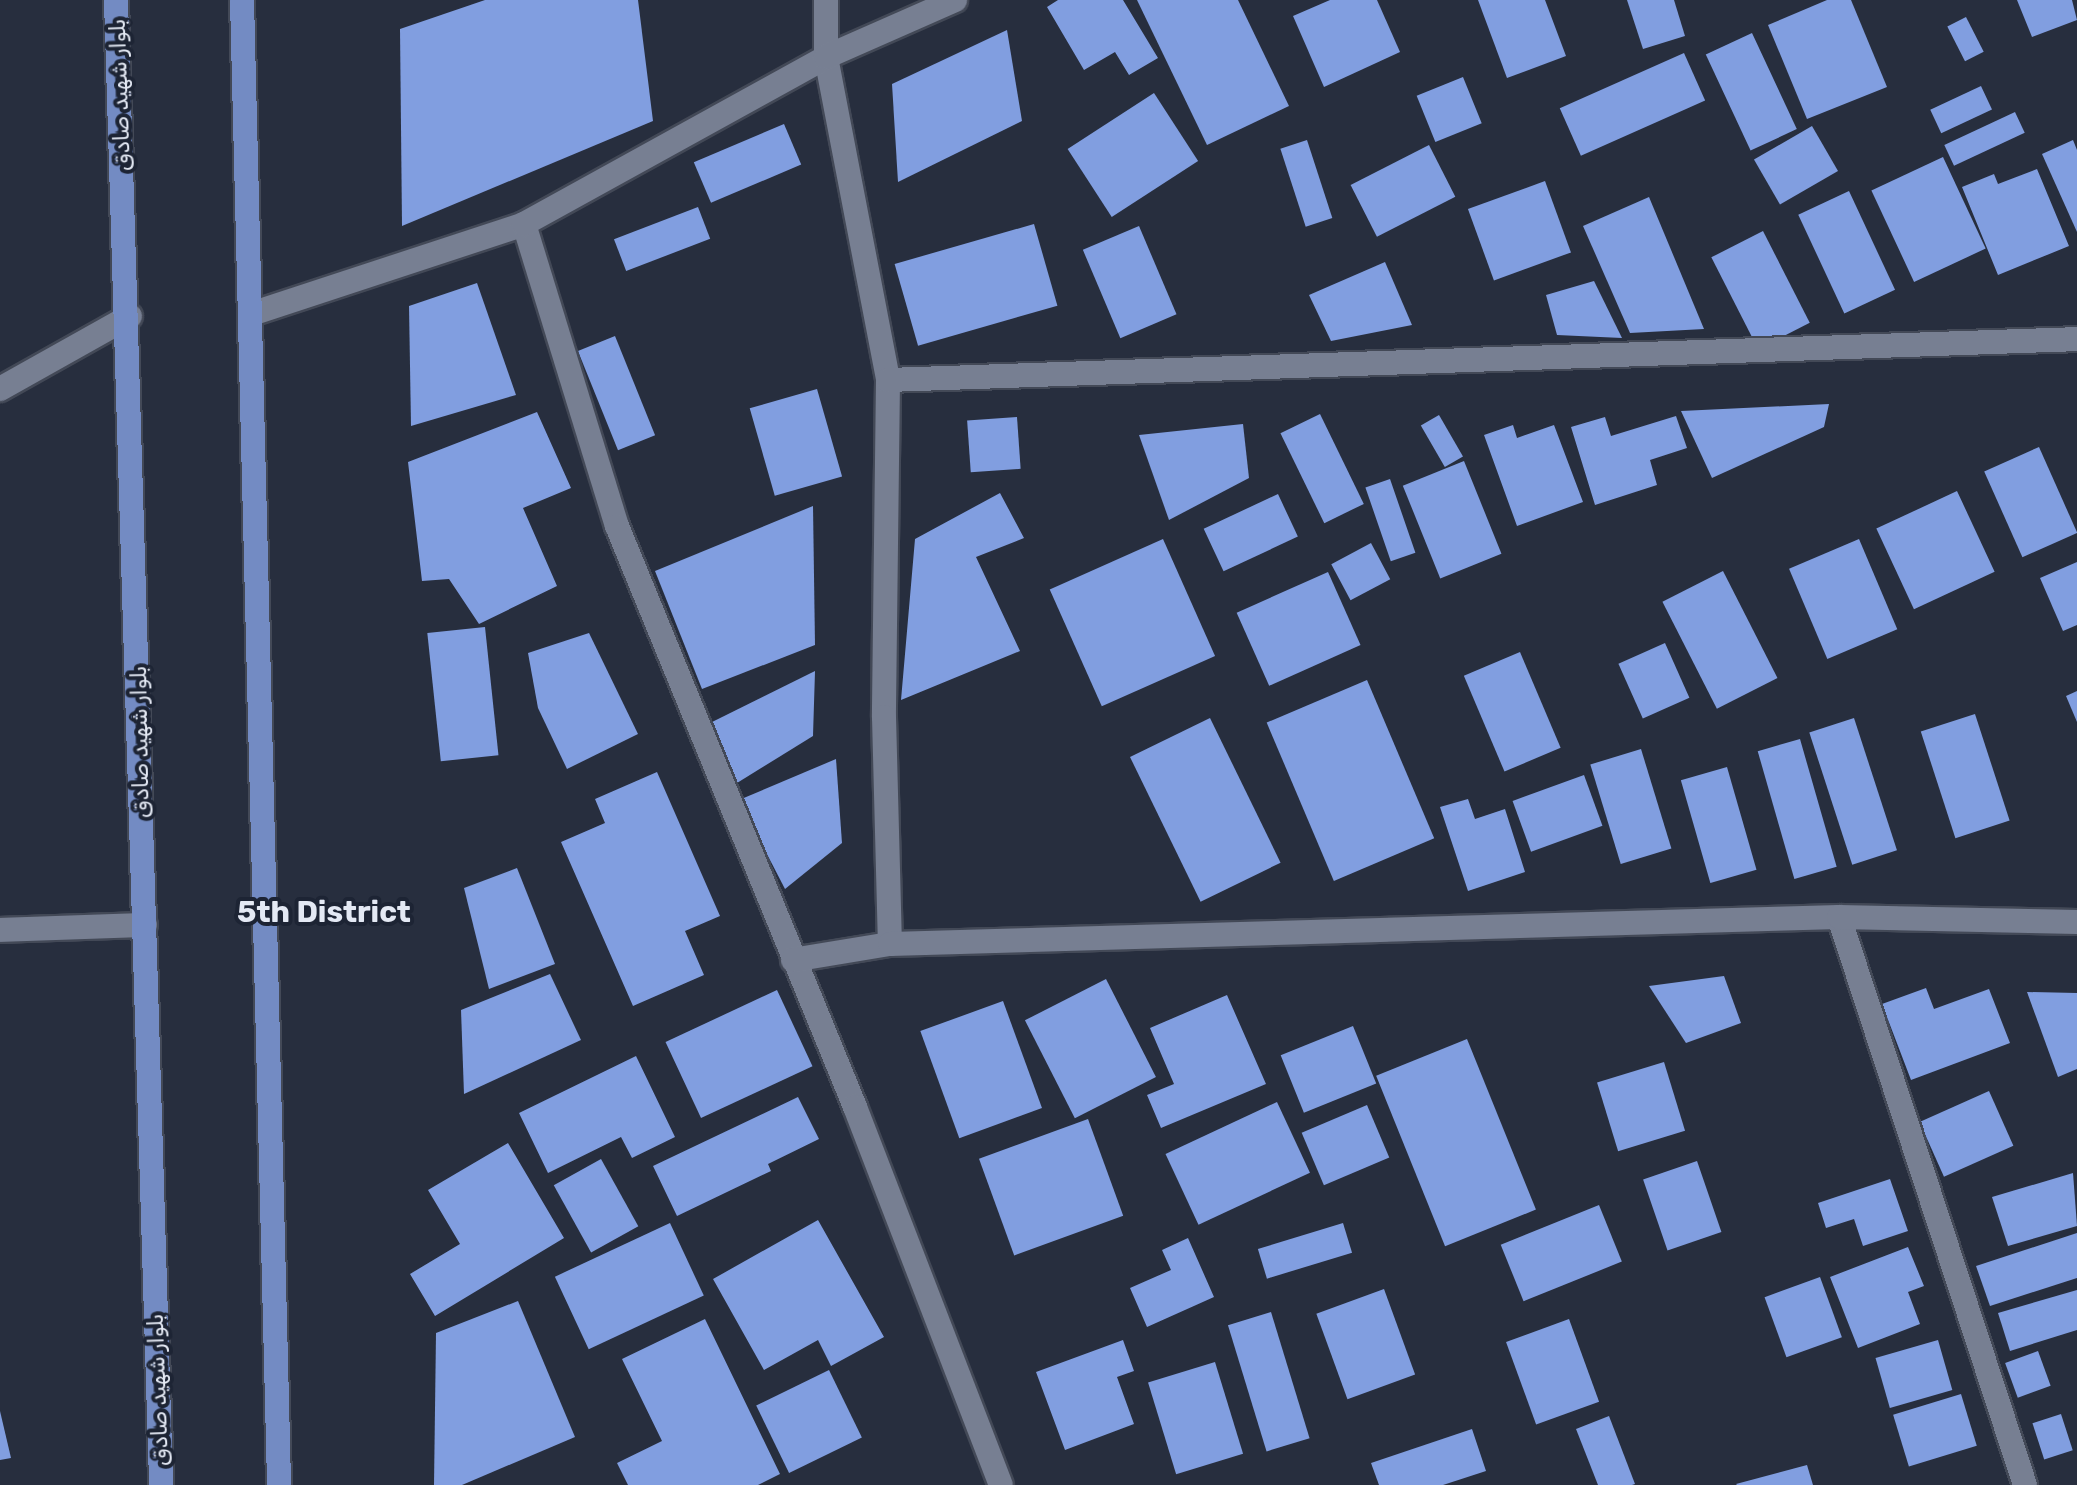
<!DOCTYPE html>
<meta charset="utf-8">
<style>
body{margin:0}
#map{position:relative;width:2077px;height:1485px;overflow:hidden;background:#272e3e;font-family:Rubik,"Noto Sans Arabic",sans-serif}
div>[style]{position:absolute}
.building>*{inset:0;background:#819ee0;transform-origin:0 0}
.roads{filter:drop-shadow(2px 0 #434957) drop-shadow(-2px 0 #434957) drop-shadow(0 2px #434957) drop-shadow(0 -2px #434957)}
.minor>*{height:24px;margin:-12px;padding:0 12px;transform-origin:12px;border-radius:12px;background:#777f92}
.major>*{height:24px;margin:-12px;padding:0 12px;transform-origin:12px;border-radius:12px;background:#738bc3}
span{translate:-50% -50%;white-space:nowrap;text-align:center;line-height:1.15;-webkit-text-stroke:8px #1d2434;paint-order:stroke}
.street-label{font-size:22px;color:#e4e9f4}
.district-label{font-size:30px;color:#e4e9f4;font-weight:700}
</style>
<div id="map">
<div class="building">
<i style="clip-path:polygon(485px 0,638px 0,653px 121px,402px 226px,400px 29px)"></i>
<i style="clip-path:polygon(1058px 0,1123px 0,1158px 58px,1129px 75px,1115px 52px,1084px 70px,1047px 7px)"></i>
<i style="clip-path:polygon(1137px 0,1238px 0,1289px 106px,1207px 145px)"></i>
<i style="clip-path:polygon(1330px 0,1377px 0,1400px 52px,1324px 87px,1293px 16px)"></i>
<i style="clip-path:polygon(1478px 0,1545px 0,1566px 56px,1507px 78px)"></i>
<i style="clip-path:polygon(1627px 0,1674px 0,1685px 36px,1643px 49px)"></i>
<i style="clip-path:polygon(1827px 0,1851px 0,1887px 87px,1807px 119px,1768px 25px)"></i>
<i style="clip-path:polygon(2017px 0,2072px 0,2077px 20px,2032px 37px)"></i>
<i style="left:1966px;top:17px;width:39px;height:21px;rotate:63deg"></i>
<i style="clip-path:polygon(1007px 30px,1022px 121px,898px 182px,892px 84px)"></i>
<i style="left:1752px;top:33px;width:106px;height:51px;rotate:65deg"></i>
<i style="left:1684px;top:53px;width:52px;height:136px;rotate:66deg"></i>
<i style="left:1463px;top:77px;width:50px;height:50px;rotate:68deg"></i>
<i style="left:1981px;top:86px;width:26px;height:56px;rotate:65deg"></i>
<i style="left:1154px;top:93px;width:81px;height:103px;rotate:57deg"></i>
<i style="left:2015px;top:112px;width:23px;height:78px;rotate:65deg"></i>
<i style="left:784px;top:124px;width:44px;height:98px;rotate:67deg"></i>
<i style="left:1812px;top:126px;width:52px;height:67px;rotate:60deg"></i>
<i style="left:1307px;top:140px;width:82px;height:28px;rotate:72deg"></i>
<i style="clip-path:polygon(2073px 140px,2077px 150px,2077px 232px,2042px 154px)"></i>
<i style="left:1429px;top:145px;width:58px;height:88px;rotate:63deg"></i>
<i style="left:1943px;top:157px;width:101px;height:79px;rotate:65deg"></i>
<i style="clip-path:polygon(2037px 169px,2069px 246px,1998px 275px,1962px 187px,1994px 174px,1998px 184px)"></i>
<i style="left:1545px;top:181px;width:76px;height:82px;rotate:70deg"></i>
<i style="left:1849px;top:191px;width:109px;height:56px;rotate:65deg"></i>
<i style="clip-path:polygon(1649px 197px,1704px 329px,1630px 333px,1583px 226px)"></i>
<i style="left:698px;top:207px;width:34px;height:90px;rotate:69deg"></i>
<i style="left:1034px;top:224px;width:85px;height:145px;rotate:74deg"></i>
<i style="left:1139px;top:226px;width:96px;height:61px;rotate:67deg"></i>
<i style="left:1763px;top:231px;width:103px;height:58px;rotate:63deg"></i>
<i style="clip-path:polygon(1385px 262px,1412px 325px,1331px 341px,1309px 295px)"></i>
<i style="clip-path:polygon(1594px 281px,1622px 338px,1557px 335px,1546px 295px)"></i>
<i style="clip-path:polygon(477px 283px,516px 395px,411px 426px,409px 306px)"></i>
<i style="left:615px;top:336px;width:107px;height:40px;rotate:68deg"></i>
<i style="left:817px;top:389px;width:91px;height:70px;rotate:74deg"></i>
<i style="clip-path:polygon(1829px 404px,1824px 427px,1712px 478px,1681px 411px)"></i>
<i style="clip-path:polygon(537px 412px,571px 488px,523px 508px,557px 586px,479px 624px,449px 579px,422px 581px,408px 462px)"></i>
<i style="left:1320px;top:414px;width:100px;height:44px;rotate:64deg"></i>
<i style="left:1439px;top:415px;width:48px;height:21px;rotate:60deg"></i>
<i style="clip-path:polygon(1676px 416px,1687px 448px,1650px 460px,1657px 485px,1595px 505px,1571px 427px,1605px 417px,1611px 436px)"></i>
<i style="left:1017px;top:417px;width:52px;height:50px;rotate:86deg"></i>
<i style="clip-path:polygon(1243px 424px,1249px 478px,1169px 520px,1139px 435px)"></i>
<i style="clip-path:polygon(1513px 425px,1517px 438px,1554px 425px,1583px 502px,1517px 526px,1484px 435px)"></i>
<i style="left:2039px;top:447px;width:94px;height:60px;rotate:66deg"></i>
<i style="left:1464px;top:461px;width:100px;height:66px;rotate:68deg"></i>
<i style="left:1390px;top:479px;width:78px;height:26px;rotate:71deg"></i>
<i style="left:1957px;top:491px;width:89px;height:89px;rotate:65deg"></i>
<i style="clip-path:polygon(1000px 493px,1024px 538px,976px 557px,1020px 651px,901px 700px,915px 539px)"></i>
<i style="left:1278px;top:494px;width:47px;height:82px;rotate:65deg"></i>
<i style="clip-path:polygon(813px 506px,815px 645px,702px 689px,655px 571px)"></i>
<i style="left:1163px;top:539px;width:128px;height:124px;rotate:66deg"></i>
<i style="left:1859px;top:539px;width:98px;height:76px;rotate:67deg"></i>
<i style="left:1371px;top:543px;width:41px;height:45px;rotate:62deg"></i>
<i style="clip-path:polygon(2077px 562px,2077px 625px,2063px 631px,2040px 578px)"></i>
<i style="left:1723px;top:571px;width:120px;height:68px;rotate:63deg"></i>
<i style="left:1328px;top:572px;width:80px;height:100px;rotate:66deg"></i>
<i style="left:485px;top:627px;width:129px;height:58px;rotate:84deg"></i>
<i style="clip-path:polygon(589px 633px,638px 734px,567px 769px,538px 708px,528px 653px)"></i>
<i style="left:1665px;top:643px;width:60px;height:51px;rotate:66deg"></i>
<i style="left:1520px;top:652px;width:104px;height:61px;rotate:67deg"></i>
<i style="clip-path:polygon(815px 671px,813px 736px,737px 783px,706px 725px)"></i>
<i style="left:1367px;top:680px;width:172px;height:109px;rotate:67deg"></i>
<i style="clip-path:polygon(2077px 691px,2077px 722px,2066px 696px)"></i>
<i style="left:1975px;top:714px;width:112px;height:57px;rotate:72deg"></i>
<i style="left:1210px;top:718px;width:161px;height:89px;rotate:64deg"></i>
<i style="left:1854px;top:718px;width:139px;height:47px;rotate:72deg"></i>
<i style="left:1800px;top:739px;width:133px;height:44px;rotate:74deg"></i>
<i style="left:1641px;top:749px;width:104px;height:53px;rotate:73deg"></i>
<i style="clip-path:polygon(836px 759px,842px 843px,785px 889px,739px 800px)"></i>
<i style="left:1727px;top:767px;width:107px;height:48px;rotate:74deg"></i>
<i style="clip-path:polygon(657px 772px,720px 916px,685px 931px,704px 975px,633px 1006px,561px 842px,605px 823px,595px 799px)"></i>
<i style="left:1584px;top:775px;width:54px;height:76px;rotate:70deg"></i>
<i style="clip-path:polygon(1468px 799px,1475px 819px,1505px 809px,1525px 872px,1468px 891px,1440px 807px)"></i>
<i style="clip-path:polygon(517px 868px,555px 964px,489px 989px,464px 888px)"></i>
<i style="clip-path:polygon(550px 974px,581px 1040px,464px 1094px,461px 1010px)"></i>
<i style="clip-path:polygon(1724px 976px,1741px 1023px,1686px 1043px,1649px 986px)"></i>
<i style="left:1106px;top:979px;width:110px;height:91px;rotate:63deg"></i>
<i style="clip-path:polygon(1926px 988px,1934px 1009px,1989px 989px,2010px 1043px,1911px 1080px,1882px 1004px)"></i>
<i style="left:777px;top:990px;width:84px;height:123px;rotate:65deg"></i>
<i style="clip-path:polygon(2027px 992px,2077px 993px,2077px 1069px,2058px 1077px)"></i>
<i style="clip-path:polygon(1227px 995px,1266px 1084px,1161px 1128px,1147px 1095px,1174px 1084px,1150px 1028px)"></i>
<i style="left:1003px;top:1001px;width:114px;height:88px;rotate:70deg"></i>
<i style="left:1353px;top:1026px;width:62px;height:78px;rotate:68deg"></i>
<i style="left:1467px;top:1039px;width:184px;height:98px;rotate:68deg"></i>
<i style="clip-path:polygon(636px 1056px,675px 1137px,632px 1158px,621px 1137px,548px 1173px,519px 1113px)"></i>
<i style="left:1664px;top:1062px;width:72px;height:70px;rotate:73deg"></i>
<i style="left:1989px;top:1091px;width:60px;height:76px;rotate:66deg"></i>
<i style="clip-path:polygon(798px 1097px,819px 1139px,768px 1164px,771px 1171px,677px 1216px,653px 1166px)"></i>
<i style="left:1277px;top:1102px;width:78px;height:123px;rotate:65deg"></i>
<i style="left:1367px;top:1105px;width:57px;height:71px;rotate:67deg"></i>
<i style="left:1088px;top:1119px;width:103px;height:116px;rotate:70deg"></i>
<i style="clip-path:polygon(508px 1143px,564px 1238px,435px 1316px,410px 1274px,460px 1244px,428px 1190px)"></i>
<i style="left:601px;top:1159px;width:77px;height:54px;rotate:61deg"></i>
<i style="left:1697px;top:1161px;width:75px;height:57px;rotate:71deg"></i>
<i style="clip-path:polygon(2073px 1173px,2077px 1226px,2008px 1246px,1992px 1197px)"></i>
<i style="clip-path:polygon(1890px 1179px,1908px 1231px,1863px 1246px,1854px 1219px,1826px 1228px,1818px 1203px)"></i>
<i style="left:1599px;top:1205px;width:61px;height:106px;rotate:68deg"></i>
<i style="clip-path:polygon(818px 1220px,884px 1337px,831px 1366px,818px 1340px,764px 1370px,713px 1279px)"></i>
<i style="left:670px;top:1223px;width:80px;height:127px;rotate:65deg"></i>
<i style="left:1343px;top:1223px;width:31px;height:89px;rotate:73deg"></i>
<i style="clip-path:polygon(2077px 1233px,2077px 1278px,1990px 1306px,1976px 1266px)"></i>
<i style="clip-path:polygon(1188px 1238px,1214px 1297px,1147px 1327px,1130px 1288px,1171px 1270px,1162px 1250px)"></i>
<i style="clip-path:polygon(1908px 1247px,1924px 1286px,1908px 1292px,1920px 1324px,1858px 1348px,1830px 1277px)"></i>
<i style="left:1820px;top:1277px;width:64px;height:59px;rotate:70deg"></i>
<i style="left:1384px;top:1289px;width:91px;height:72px;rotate:70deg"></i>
<i style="clip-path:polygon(2077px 1290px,2077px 1330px,2010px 1351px,1998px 1313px)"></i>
<i style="clip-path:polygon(518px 1301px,575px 1437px,462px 1485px,434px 1485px,436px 1333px)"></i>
<i style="left:1271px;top:1312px;width:132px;height:45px;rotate:73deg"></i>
<i style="clip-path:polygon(705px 1319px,780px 1474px,758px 1485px,628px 1485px,617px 1463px,662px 1441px,622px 1359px)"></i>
<i style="left:1569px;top:1319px;width:88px;height:67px;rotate:70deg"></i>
<i style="clip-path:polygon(1123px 1340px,1134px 1371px,1117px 1377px,1134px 1424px,1065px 1450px,1036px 1372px)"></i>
<i style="left:1938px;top:1340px;width:52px;height:65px;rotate:74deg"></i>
<i style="left:2038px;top:1351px;width:37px;height:35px;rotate:70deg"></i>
<i style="left:1215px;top:1362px;width:96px;height:70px;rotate:73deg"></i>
<i style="left:829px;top:1370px;width:75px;height:81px;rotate:64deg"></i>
<i style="left:1961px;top:1394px;width:54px;height:71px;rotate:73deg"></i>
<i style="clip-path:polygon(0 1411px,11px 1458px,0 1460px)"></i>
<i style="left:2061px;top:1414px;width:38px;height:30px;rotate:72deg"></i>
<i style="clip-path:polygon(1609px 1416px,1635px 1484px,1632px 1485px,1598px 1485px,1576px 1429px)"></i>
<i style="clip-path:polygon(1472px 1429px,1486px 1471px,1443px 1485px,1379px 1485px,1371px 1463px)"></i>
<i style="clip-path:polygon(1807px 1465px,1813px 1485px,1737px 1485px,1736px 1484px)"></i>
</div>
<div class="roads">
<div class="minor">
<i style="left:826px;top:0;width:57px;rotate:90deg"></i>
<i style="left:826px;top:57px;width:329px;rotate:79.1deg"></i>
<i style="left:888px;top:380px;width:337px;rotate:90.7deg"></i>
<i style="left:884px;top:717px;width:227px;rotate:88.5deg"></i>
<i style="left:524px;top:224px;width:316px;rotate:72.9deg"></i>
<i style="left:617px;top:526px;width:628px;rotate:67.72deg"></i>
<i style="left:855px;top:1107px;width:405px;rotate:68.9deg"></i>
<i style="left:251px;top:314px;width:287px;rotate:-18.2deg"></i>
<i style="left:524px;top:224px;width:345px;rotate:-28.9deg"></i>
<i style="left:826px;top:57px;width:141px;rotate:-23.8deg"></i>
<i style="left:888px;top:380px;width:1190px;rotate:-1.97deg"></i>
<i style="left:0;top:389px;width:149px;rotate:-29.3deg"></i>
<i style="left:1839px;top:917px;width:598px;rotate:71.87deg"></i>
<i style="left:0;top:930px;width:145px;rotate:-2deg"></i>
<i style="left:793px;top:960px;width:98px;rotate:-9.4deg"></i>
<i style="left:890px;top:944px;width:949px;rotate:-1.63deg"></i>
<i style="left:1839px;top:917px;width:238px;rotate:1.2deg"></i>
</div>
<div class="major">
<i style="left:116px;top:0;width:1486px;rotate:88.26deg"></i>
<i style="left:242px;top:0;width:1485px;rotate:88.57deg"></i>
</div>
</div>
<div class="street-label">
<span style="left:120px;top:95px;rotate:-92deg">بلوار شهید صادق</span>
<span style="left:140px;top:742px;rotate:-91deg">بلوار شهید صادق</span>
<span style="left:158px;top:1390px;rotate:-92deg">بلوار شهید صادق</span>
</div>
<div class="district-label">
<span style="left:324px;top:912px">5th District</span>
</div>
</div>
